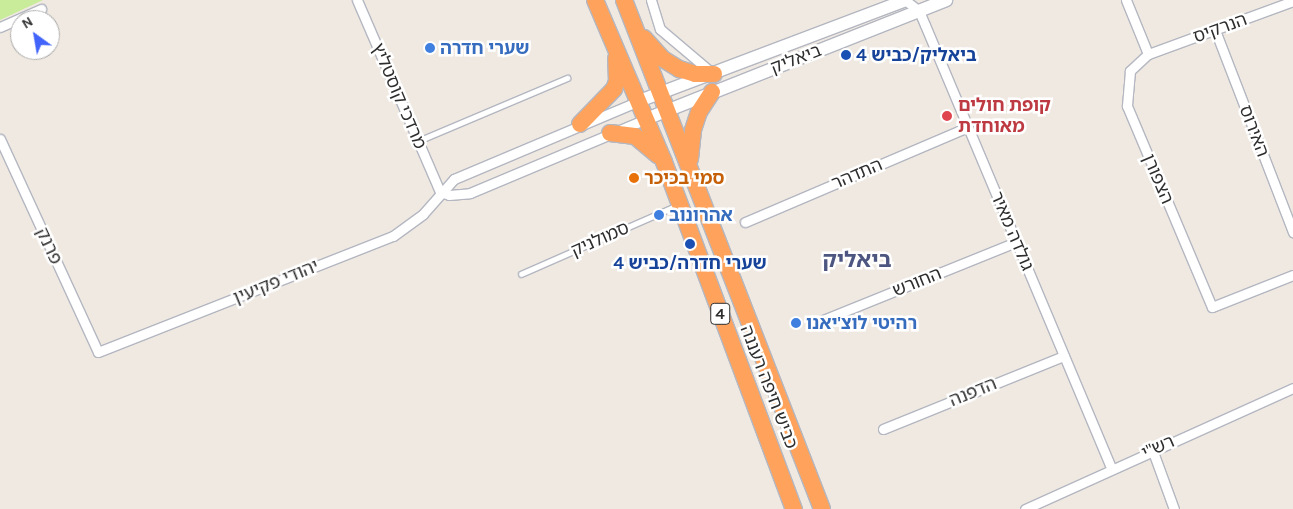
<!DOCTYPE html>
<meta charset="utf-8">
<style>
body{margin:0}
#map{position:relative;width:1293px;height:509px;overflow:hidden;background:#efe9e1;font-family:Karla,"Noto Sans Hebrew",sans-serif}
div>[style]{position:absolute}
.pitch>*{inset:0;background:#c9ec9a}
.roads{filter:drop-shadow(1px 0 #b4b7c1) drop-shadow(-1px 0 #b4b7c1) drop-shadow(0 1px #b4b7c1) drop-shadow(0 -1px #b4b7c1)}
.lane>*{height:4.5px;margin:-2.25px;padding:0 2.25px;transform-origin:2.25px;border-radius:2.25px;background:#fff}
.street>*{height:9px;margin:-4.5px;padding:0 4.5px;transform-origin:4.5px;border-radius:4.5px;background:#fff}
.secondary>*{height:12px;margin:-6px;padding:0 6px;transform-origin:6px;border-radius:6px;background:#fff}
.highway>*{height:16px;margin:-8px;padding:0 8px;transform-origin:8px;border-radius:8px;background:#ffa35c}
.dots>*{width:14px;height:14px;translate:-50% -50%;box-sizing:border-box;border:2px solid #fff;border-radius:50%}
span{translate:-50% -50%;white-space:nowrap;text-align:center;line-height:1.15;-webkit-text-stroke:5px #fff;paint-order:stroke}
.shield-label span{padding:1px 4px;background:#fff;border:1px solid;border-radius:4px;-webkit-text-stroke-width:0}
.shield-label{font-size:16px;color:#2e2e2e;font-weight:700}
.street-label{font-size:18px;color:#2e2e2e}
.shop-label{font-size:18px;color:#366cbe;font-weight:700}
.left{translate:0 -50%;text-align:left}
.transit-label{font-size:18px;color:#164399;font-weight:700}
.health-label{font-size:18px;color:#be3a42;font-weight:700}
.food-label{font-size:18px;color:#c56008;font-weight:700}
.district-label{font-size:22px;color:#4d5680;font-weight:700}
.north{position:absolute;left:10px;top:10px;width:50px;height:50px;box-sizing:border-box;background:#fff;border:1px solid #ababab;border-radius:50%;rotate:328deg;font-size:14px;font-weight:700;line-height:20px;text-align:center;color:#2e2e2e}
.north::after{content:'';display:block;margin:auto;width:18px;height:22px;background:#4264fb;clip-path:polygon(50% 0,100% 100%,50% 72%,0 100%)}
</style>
<div id="map">
<div class="pitch">
<i style="clip-path:polygon(0 0,43px 0,0 20px)"></i>
</div>
<div class="roads">
<div class="lane">
<i style="left:418px;top:141px;width:162px;rotate:-22.9deg"></i>
<i style="left:521px;top:274px;width:171px;rotate:-23.7deg"></i>
</div>
<div class="street">
<i style="left:357px;top:0;width:209px;rotate:66.6deg"></i>
<i style="left:651px;top:0;width:30px;rotate:73deg"></i>
<i style="left:660px;top:29px;width:68px;rotate:40.2deg"></i>
<i style="left:905px;top:0;width:18px;rotate:38deg"></i>
<i style="left:919px;top:11px;width:15px;rotate:67deg"></i>
<i style="left:925px;top:25px;width:480px;rotate:67.2deg"></i>
<i style="left:1126px;top:0;width:58px;rotate:67.8deg"></i>
<i style="left:1293px;top:1px;width:154px;rotate:159.9deg"></i>
<i style="left:1148px;top:54px;width:25px;rotate:137deg"></i>
<i style="left:1130px;top:71px;width:35px;rotate:95deg"></i>
<i style="left:1127px;top:106px;width:218px;rotate:67.1deg"></i>
<i style="left:1212px;top:307px;width:87px;rotate:-21.6deg"></i>
<i style="left:0;top:27px;width:45px;rotate:-23.7deg"></i>
<i style="left:1215px;top:30px;width:217px;rotate:68.9deg"></i>
<i style="left:0;top:139px;width:234px;rotate:65.3deg"></i>
<i style="left:98px;top:352px;width:317px;rotate:-21.5deg"></i>
<i style="left:393px;top:236px;width:37px;rotate:-36deg"></i>
<i style="left:423px;top:214px;width:47px;rotate:-48.5deg"></i>
<i style="left:454px;top:179px;width:201px;rotate:-22.9deg"></i>
<i style="left:440px;top:192px;width:9px;rotate:18deg"></i>
<i style="left:449px;top:195px;width:21px;rotate:-5deg"></i>
<i style="left:470px;top:193px;width:191px;rotate:-22.8deg"></i>
<i style="left:745px;top:222px;width:242px;rotate:-23.1deg"></i>
<i style="left:818px;top:322px;width:214px;rotate:-22deg"></i>
<i style="left:883px;top:429px;width:195px;rotate:-22deg"></i>
<i style="left:1152px;top:449px;width:64px;rotate:69.9deg"></i>
<i style="left:1025px;top:509px;width:294px;rotate:-24.3deg"></i>
</div>
<div class="secondary">
<i style="left:639px;top:101px;width:285px;rotate:-20.7deg"></i>
<i style="left:646px;top:119px;width:323px;rotate:-21.6deg"></i>
</div>
<div class="highway">
<i style="left:595px;top:0;width:176px;rotate:66.9deg"></i>
<i style="left:664px;top:162px;width:371px;rotate:69.5deg"></i>
<i style="left:624px;top:0;width:546px;rotate:68.74deg"></i>
<i style="left:644px;top:38px;width:28px;rotate:48deg"></i>
<i style="left:663px;top:59px;width:19px;rotate:32deg"></i>
<i style="left:679px;top:69px;width:17px;rotate:17deg"></i>
<i style="left:695px;top:74px;width:19px"></i>
<i style="left:580px;top:124px;width:49px;rotate:-45.8deg"></i>
<i style="left:614px;top:89px;width:9px;rotate:-69deg"></i>
<i style="left:617px;top:81px;width:23px;rotate:-92deg"></i>
<i style="left:610px;top:133px;width:25px;rotate:7deg"></i>
<i style="left:635px;top:136px;width:30px;rotate:40deg"></i>
<i style="left:690px;top:159px;width:29px;rotate:-84deg"></i>
<i style="left:693px;top:130px;width:19px;rotate:-72deg"></i>
<i style="left:699px;top:112px;width:24px;rotate:-57deg"></i>
</div>
</div>
<div class="dots">
<i style="left:430px;top:48px;background:#3f7fe0"></i>
<i style="left:846px;top:55px;background:#1a4fb4"></i>
<i style="left:947px;top:116px;background:#e0444e"></i>
<i style="left:634px;top:178px;background:#e8710a"></i>
<i style="left:659px;top:215px;background:#3f7fe0"></i>
<i style="left:690px;top:244px;background:#1a4fb4"></i>
<i style="left:796px;top:323px;background:#3f7fe0"></i>
</div>
<div class="shield-label">
<span style="left:720px;top:314px">4</span>
</div>
<div class="street-label">
<span style="left:1220px;top:28px;rotate:-20deg">הנרקיס</span>
<span style="left:796px;top:59px;rotate:-21deg">ביאליק</span>
<span style="left:399px;top:96px;rotate:67deg">מרדכי קוסטליץ</span>
<span style="left:1254px;top:131px;rotate:69deg">האירוס</span>
<span style="left:857px;top:174px;rotate:-23deg">התדהר</span>
<span style="left:1158px;top:179px;rotate:67deg">הצפורן</span>
<span style="left:1012px;top:231px;rotate:67deg">גולדה מאיר</span>
<span style="left:600px;top:239px;rotate:-24deg">סמולניק</span>
<span style="left:49px;top:246px;rotate:65deg">פרנק</span>
<span style="left:276px;top:282px;rotate:-22deg">יהודי פקיעין</span>
<span style="left:917px;top:282px;rotate:-22deg">החורש</span>
<span style="left:769px;top:387px;rotate:69deg">כביש חיפה רעננה</span>
<span style="left:973px;top:392px;rotate:-22deg">הדפנה</span>
<span style="left:1158px;top:447px;rotate:-24deg">רש"י</span>
</div>
<div class="shop-label">
<span class="left" style="left:440px;top:48px">שערי חדרה</span>
<span class="left" style="left:669px;top:215px">אהרונוב</span>
<span class="left" style="left:806px;top:323px">רהיטי לוצ'יאנו</span>
</div>
<div class="transit-label">
<span class="left" style="left:856px;top:55px">ביאליק/כביש 4</span>
<span style="left:690px;top:263px">שערי חדרה/כביש 4</span>
</div>
<div class="health-label">
<span class="left" style="left:958px;top:116px">קופת חולים<br>מאוחדת</span>
</div>
<div class="food-label">
<span class="left" style="left:644px;top:178px">סמי בכיכר</span>
</div>
<div class="district-label">
<span style="left:857px;top:261px">ביאליק</span>
</div>
<div class="north">N</div>
</div>
